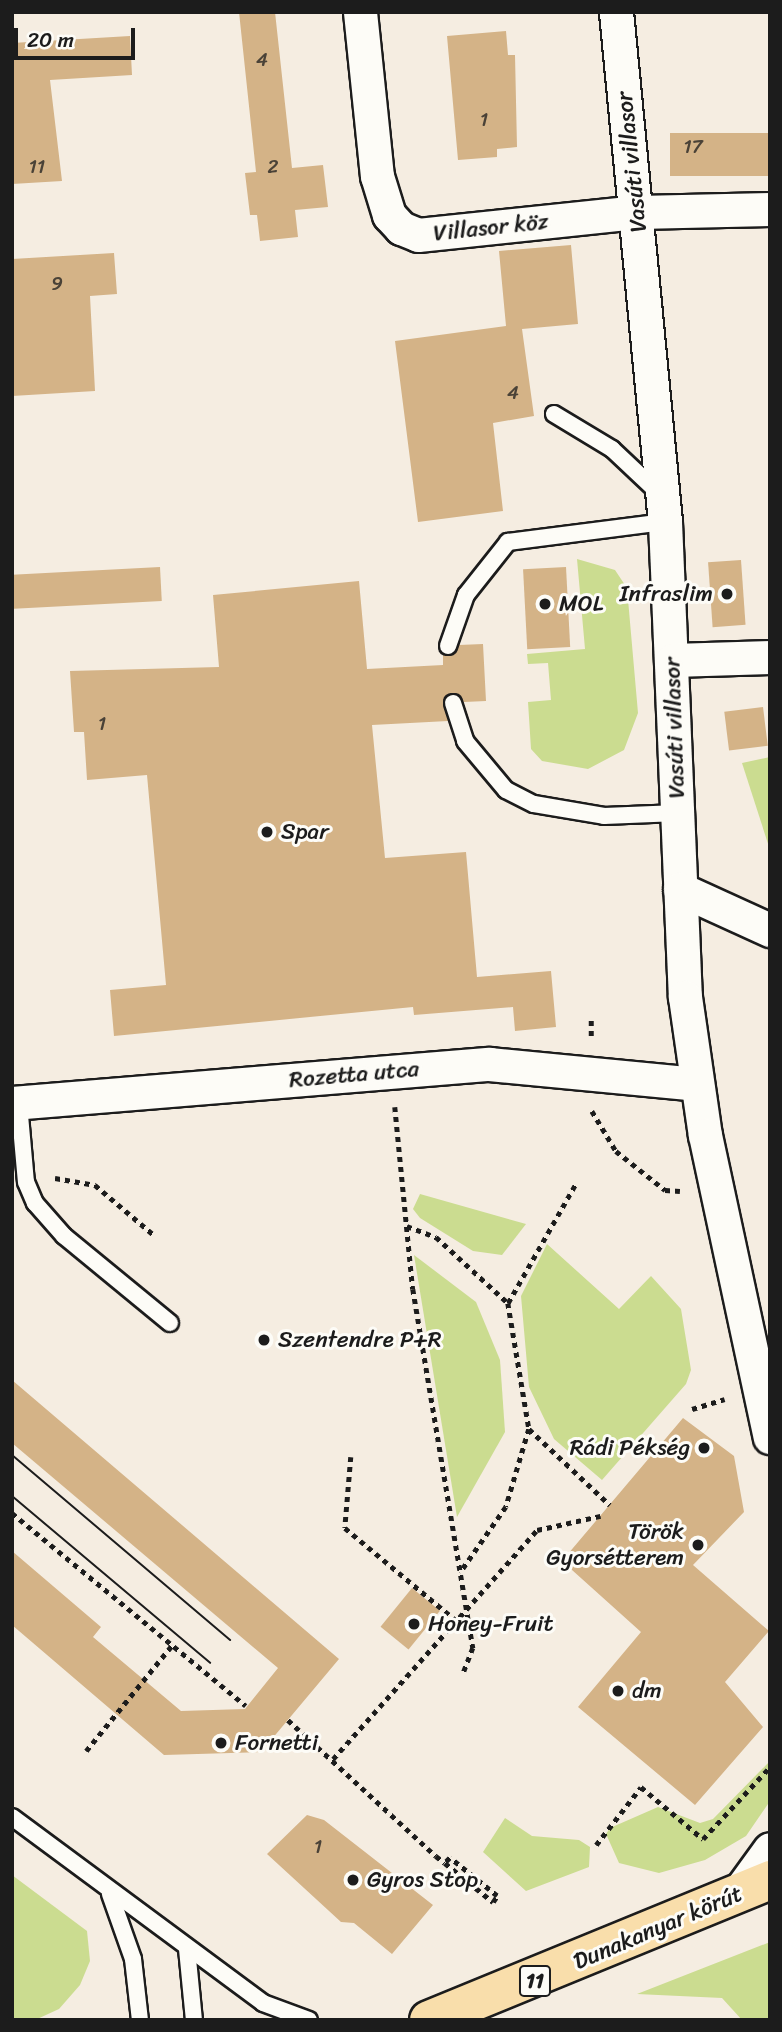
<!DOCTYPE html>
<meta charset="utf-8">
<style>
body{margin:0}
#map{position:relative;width:782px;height:2032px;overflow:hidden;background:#f5ede1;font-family:Sriracha,sans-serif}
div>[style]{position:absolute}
.green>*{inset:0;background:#cbdc90}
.building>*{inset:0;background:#d4b387;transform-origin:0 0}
.path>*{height:4.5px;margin-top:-2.25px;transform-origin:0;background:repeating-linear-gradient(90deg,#1c1c1c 0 5px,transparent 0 10px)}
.roads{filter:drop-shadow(2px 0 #1c1c1c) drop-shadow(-2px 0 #1c1c1c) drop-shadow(0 2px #1c1c1c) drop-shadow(0 -2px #1c1c1c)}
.lane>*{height:16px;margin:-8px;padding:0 8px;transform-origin:8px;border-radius:8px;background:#fdfcf7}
.street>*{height:33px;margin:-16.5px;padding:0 16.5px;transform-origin:16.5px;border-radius:16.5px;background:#fdfcf7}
.primary>*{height:38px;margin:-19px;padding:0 19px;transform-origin:19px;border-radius:19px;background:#f9deab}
.tram>*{height:2px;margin:-1px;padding:0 1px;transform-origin:1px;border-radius:1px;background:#1c1c1c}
.dots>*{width:19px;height:19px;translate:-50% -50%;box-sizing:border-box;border:4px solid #fdfcf7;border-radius:50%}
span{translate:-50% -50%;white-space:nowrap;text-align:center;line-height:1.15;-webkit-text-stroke:6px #fdfcf7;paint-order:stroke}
.number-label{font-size:19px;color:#4a4237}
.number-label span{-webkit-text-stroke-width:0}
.shield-label span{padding:2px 5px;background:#fdfcf7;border:2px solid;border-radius:5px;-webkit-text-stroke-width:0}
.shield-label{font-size:21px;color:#1c1c1c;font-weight:700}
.street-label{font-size:23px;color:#1c1c1c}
.poi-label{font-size:23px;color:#1c1c1c}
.right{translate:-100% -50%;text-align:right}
.left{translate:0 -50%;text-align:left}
.frame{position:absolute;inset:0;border:14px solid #1c1c1c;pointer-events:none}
.scale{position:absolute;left:14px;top:28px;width:121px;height:32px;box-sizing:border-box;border:4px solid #1c1c1c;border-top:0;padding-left:9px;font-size:21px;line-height:24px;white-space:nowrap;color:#1c1c1c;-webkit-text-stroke:5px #fdfcf7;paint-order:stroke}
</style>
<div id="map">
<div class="green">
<i style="clip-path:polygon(577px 559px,615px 570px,627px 588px,638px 713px,624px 750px,588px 769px,542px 761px,531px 749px,528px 702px,551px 700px,548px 663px,528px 664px,527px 654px,585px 649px)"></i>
<i style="clip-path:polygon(770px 757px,770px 850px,742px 763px)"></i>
<i style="clip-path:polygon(420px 1194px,526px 1224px,502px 1255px,473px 1251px,420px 1218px,413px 1209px)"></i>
<i style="clip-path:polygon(547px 1244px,619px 1309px,651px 1276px,681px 1309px,691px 1370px,686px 1384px,602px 1480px,554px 1439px,529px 1387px,521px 1296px)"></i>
<i style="clip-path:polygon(414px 1255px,476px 1302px,500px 1360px,505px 1432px,457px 1517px)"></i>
<i style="clip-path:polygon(770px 1761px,770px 1801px,746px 1836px,705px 1860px,659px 1873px,619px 1863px,606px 1834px,610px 1828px,658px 1807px,700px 1823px,713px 1819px)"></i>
<i style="clip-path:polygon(505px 1818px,532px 1836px,579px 1840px,590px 1847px,589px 1867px,526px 1891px,483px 1852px)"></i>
<i style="clip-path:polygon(12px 1875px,87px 1931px,90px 1961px,80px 1985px,59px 2009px,35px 2020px,12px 2020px)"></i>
<i style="clip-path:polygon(770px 1942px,770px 2020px,742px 2020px,722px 1998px,637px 1994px)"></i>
</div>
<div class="building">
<i style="clip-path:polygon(239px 12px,275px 12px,292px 168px,323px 165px,328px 207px,295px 210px,298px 237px,260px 241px,257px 215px,250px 215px,245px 173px,256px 172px)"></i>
<i style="clip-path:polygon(506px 31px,508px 55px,515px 55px,517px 147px,497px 149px,497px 157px,458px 160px,447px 36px)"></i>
<i style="clip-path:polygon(130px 36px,132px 75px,50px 80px,62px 181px,12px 184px,12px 43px)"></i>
<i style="left:770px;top:133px;width:43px;height:100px;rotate:90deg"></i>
<i style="clip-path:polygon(571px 245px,578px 324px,522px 329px,534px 416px,493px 423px,503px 511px,418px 522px,395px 341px,506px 326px,499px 251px)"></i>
<i style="clip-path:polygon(114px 253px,117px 294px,90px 296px,95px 391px,12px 396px,12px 259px)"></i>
<i style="left:741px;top:560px;width:65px;height:33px;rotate:86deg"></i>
<i style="left:160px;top:567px;width:34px;height:148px;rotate:87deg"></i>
<i style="left:566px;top:567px;width:80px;height:43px;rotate:87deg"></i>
<i style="clip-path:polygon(359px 581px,367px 669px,443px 665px,443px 655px,454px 654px,459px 645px,483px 644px,486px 701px,464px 702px,451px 693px,443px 701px,448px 721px,372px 725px,385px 858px,466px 852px,477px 977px,551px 971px,556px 1027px,515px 1031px,513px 1007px,414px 1015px,413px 1007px,114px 1036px,110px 990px,166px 985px,147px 775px,87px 780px,84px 732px,74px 732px,70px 671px,219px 667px,213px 595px)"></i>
<i style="left:763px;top:707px;width:39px;height:39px;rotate:83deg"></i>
<i style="clip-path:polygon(12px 1380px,339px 1659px,261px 1752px,164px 1755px,12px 1625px,12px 1551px,101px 1627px,93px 1637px,181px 1711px,245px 1709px,278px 1668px,12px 1443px)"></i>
<i style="clip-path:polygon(683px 1418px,734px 1456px,744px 1512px,693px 1565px,769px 1631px,725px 1682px,763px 1727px,695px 1805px,578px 1707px,641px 1632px,562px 1561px)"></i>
<i style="left:412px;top:1588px;width:36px;height:50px;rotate:39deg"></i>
<i style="clip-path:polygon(307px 1815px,324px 1820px,433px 1905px,392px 1954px,354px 1923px,341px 1922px,267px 1854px)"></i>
</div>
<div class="path">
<i style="left:591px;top:1036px;width:19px;rotate:-90deg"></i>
<i style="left:395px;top:1107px;width:183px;rotate:84.4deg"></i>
<i style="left:413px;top:1289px;width:364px;rotate:80.5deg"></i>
<i style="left:473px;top:1648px;width:26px;rotate:111deg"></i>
<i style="left:592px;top:1111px;width:47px;rotate:59deg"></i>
<i style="left:616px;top:1151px;width:63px;rotate:38.5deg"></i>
<i style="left:665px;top:1190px;width:15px;rotate:4deg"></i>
<i style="left:55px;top:1178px;width:41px;rotate:9.9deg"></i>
<i style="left:95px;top:1185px;width:77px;rotate:40.3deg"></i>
<i style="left:407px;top:1226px;width:31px;rotate:21deg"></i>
<i style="left:436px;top:1237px;width:98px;rotate:42.5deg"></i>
<i style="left:508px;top:1303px;width:128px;rotate:80.5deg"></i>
<i style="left:529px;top:1429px;width:81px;rotate:106.4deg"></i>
<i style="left:506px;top:1507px;width:80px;rotate:124.9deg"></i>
<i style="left:508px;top:1303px;width:136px;rotate:-60.4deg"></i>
<i style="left:692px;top:1409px;width:34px;rotate:-17deg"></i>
<i style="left:529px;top:1429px;width:111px;rotate:43.2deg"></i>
<i style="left:351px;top:1457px;width:71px;rotate:94.8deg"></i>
<i style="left:345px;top:1528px;width:147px;rotate:39.8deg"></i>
<i style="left:12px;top:1513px;width:303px;rotate:39.5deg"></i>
<i style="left:288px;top:1720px;width:201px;rotate:42.6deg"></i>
<i style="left:436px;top:1856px;width:11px;rotate:38deg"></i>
<i style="left:445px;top:1863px;width:62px;rotate:39.1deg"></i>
<i style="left:493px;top:1902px;width:7px;rotate:-56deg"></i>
<i style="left:497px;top:1896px;width:60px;rotate:-141deg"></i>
<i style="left:450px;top:1858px;width:7px;rotate:135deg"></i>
<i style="left:86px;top:1751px;width:138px;rotate:-50.9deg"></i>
<i style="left:333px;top:1759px;width:307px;rotate:-48.3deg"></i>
<i style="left:537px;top:1530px;width:65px;rotate:-12.5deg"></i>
<i style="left:596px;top:1845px;width:73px;rotate:-52.2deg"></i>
<i style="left:641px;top:1787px;width:81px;rotate:40deg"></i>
<i style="left:703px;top:1839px;width:98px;rotate:-47.1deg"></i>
</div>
<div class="roads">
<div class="lane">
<i style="left:554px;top:414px;width:68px;rotate:31.1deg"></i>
<i style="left:612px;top:449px;width:70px;rotate:43.3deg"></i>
<i style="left:448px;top:646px;width:54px;rotate:-70.6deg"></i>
<i style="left:466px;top:595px;width:68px;rotate:-51.6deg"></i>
<i style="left:508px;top:542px;width:158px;rotate:-7.3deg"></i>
<i style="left:453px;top:703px;width:40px;rotate:72deg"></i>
<i style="left:465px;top:741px;width:64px;rotate:50.1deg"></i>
<i style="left:506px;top:790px;width:31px;rotate:27deg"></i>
<i style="left:534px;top:804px;width:71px;rotate:9.7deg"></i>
<i style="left:604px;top:816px;width:74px;rotate:-2.3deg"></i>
<i style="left:19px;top:1104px;width:78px;rotate:84.9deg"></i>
<i style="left:26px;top:1182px;width:23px;rotate:67deg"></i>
<i style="left:35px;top:1203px;width:44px;rotate:48.7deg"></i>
<i style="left:64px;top:1236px;width:137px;rotate:39.4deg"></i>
<i style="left:12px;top:1817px;width:312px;rotate:36.5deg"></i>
<i style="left:263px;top:2003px;width:49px;rotate:20.3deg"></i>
<i style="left:110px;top:1894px;width:69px;rotate:70.5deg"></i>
<i style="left:133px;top:1959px;width:61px;rotate:83.5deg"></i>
<i style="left:187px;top:1949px;width:71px;rotate:84.4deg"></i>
</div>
<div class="street">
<i style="left:360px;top:12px;width:165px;rotate:84.1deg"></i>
<i style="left:377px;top:176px;width:41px;rotate:72.9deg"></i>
<i style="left:389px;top:215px;width:18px;rotate:47deg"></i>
<i style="left:401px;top:228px;width:18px;rotate:22deg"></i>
<i style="left:418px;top:235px;width:221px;rotate:-6deg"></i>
<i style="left:638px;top:212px;width:132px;rotate:-1.3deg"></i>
<i style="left:616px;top:12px;width:512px;rotate:84.51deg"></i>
<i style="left:665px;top:522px;width:475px;rotate:87.6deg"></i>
<i style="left:685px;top:997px;width:139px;rotate:81.8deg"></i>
<i style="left:705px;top:1135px;width:309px;rotate:77.9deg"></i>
<i style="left:673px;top:660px;width:97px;rotate:-1.8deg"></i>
<i style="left:680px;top:889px;width:99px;rotate:24.5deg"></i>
<i style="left:12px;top:1103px;width:479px;rotate:-4.7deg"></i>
<i style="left:489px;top:1064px;width:208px;rotate:5.5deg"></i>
<i style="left:738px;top:1893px;width:54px;rotate:-54deg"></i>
</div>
<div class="primary">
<i style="left:429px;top:2020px;width:369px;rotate:-22.3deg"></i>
</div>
</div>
<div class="tram">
<i style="left:12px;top:1455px;width:286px;rotate:40.3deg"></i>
<i style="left:12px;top:1496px;width:259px;rotate:40.1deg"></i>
</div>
<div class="dots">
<i style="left:727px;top:594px;background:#1c1c1c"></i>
<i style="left:545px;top:604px;background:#1c1c1c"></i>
<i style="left:267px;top:832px;background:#1c1c1c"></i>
<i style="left:264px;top:1340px;background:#1c1c1c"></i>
<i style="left:704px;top:1448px;background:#1c1c1c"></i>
<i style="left:698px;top:1545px;background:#1c1c1c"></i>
<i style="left:414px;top:1624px;background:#1c1c1c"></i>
<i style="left:618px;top:1691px;background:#1c1c1c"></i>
<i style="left:221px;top:1743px;background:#1c1c1c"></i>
<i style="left:353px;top:1880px;background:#1c1c1c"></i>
</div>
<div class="number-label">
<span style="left:262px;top:60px">4</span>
<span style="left:484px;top:120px">1</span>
<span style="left:693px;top:147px">17</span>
<span style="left:37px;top:167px">11</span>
<span style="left:273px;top:167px">2</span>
<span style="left:57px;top:284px">9</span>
<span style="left:513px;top:393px">4</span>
<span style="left:102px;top:724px">1</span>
<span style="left:318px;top:1847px">1</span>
</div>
<div class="shield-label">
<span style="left:535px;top:1981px">11</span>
</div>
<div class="street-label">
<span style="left:632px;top:162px;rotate:-96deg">Vasúti villasor</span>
<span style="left:491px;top:228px;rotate:-6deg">Villasor köz</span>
<span style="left:675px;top:728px;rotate:-92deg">Vasúti villasor</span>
<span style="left:354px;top:1075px;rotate:-5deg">Rozetta utca</span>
<span style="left:658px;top:1928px;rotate:-23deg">Dunakanyar körút</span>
</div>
<div class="poi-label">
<span class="right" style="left:713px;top:594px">Infraslim</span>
<span class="left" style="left:559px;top:604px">MOL</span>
<span class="left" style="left:281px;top:832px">Spar</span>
<span class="left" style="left:278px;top:1340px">Szentendre P+R</span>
<span class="right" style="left:690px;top:1448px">Rádi Pékség</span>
<span class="right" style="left:684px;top:1545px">Török<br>Gyorsétterem</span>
<span class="left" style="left:428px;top:1624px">Honey-Fruit</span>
<span class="left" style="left:632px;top:1691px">dm</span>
<span class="left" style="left:235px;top:1743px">Fornetti</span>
<span class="left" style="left:367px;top:1880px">Gyros Stop</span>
</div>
<div class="frame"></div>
<div class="scale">20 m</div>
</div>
